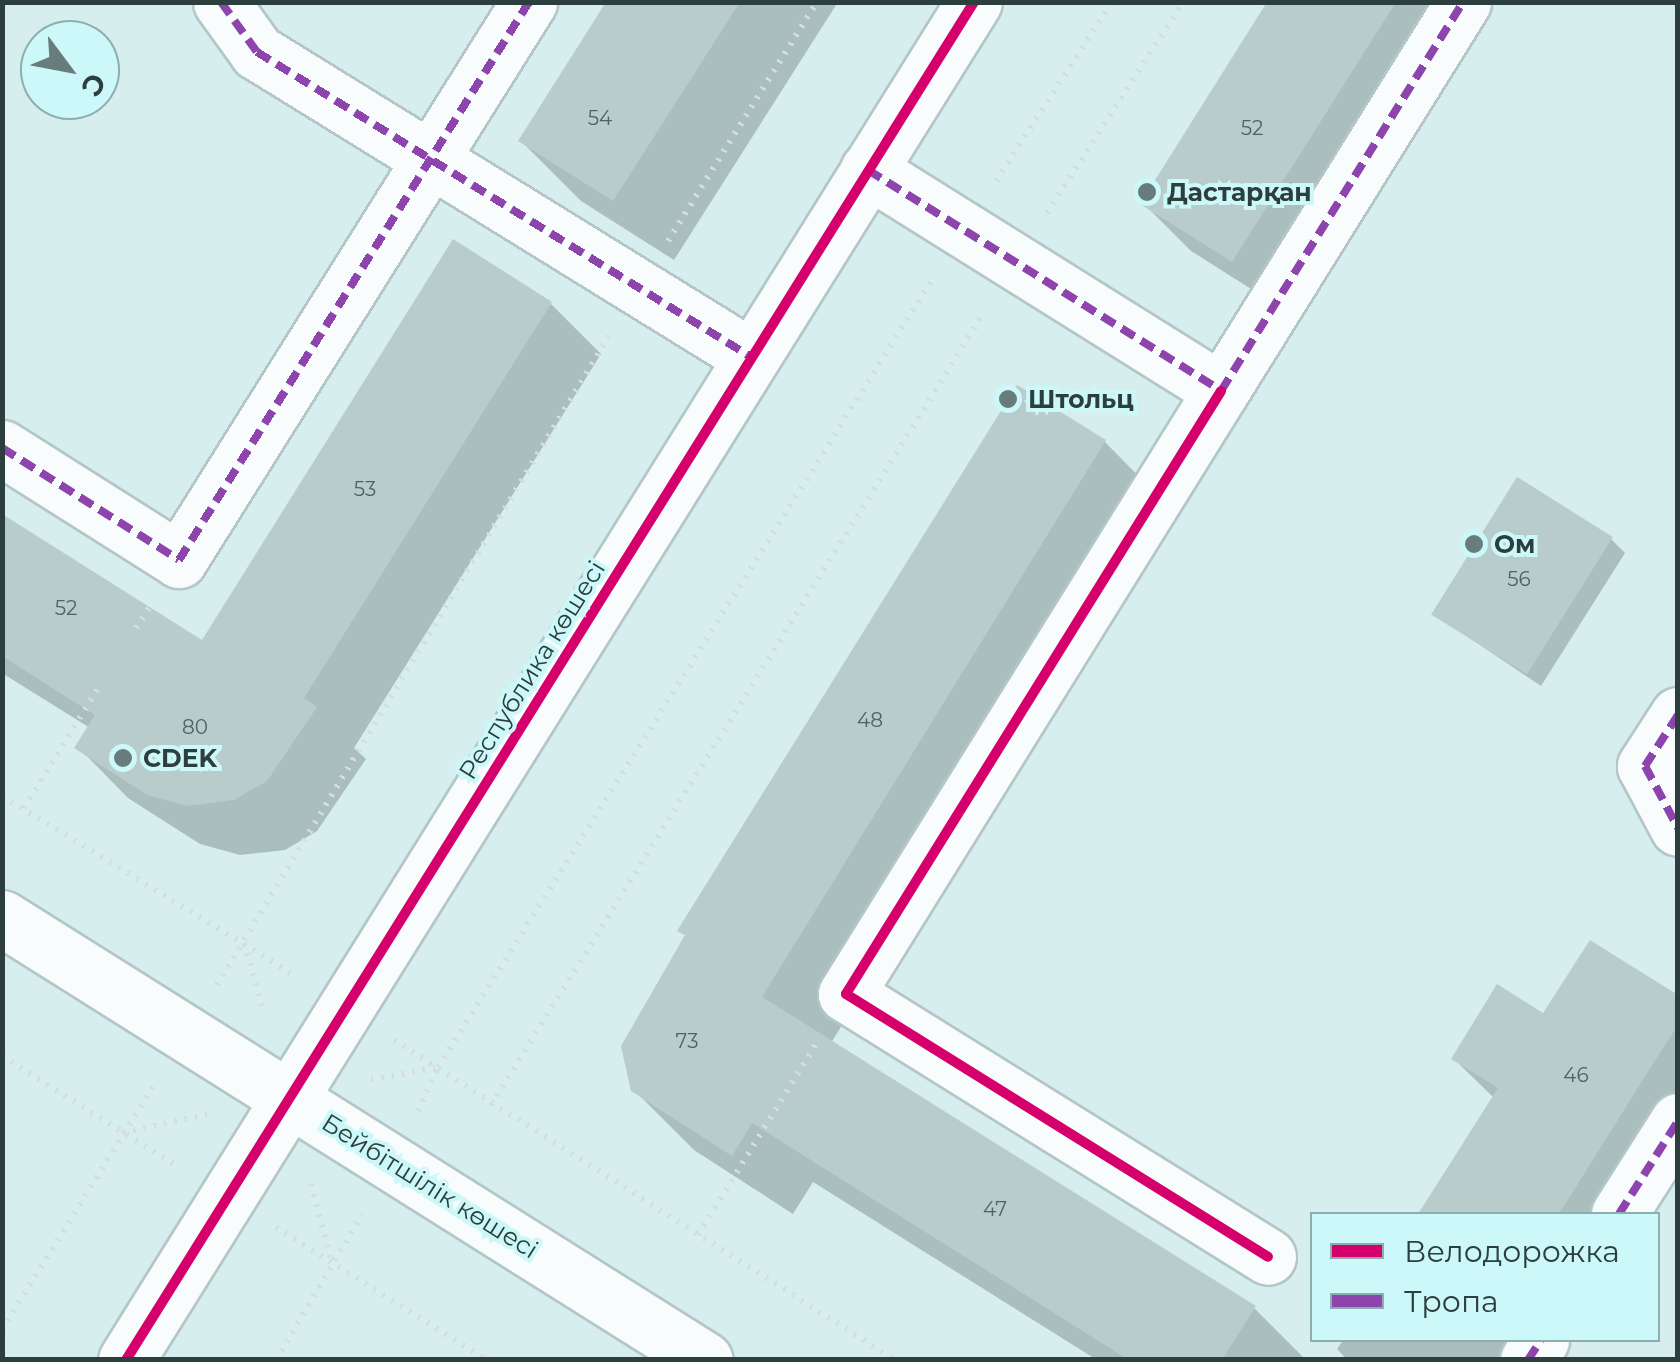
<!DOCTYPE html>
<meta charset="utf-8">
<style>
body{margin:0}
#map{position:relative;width:1680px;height:1362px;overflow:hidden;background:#d6eeee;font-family:Montserrat,sans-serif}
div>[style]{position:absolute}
.shadow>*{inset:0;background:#0003}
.building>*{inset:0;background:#b9cccc;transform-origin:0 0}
.path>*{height:6px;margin-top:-3px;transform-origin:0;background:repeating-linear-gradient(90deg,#d5dddd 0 2.5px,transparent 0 10.5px)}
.roads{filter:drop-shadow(2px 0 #b4c6c7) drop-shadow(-2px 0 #b4c6c7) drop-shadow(0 2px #b4c6c7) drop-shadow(0 -2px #b4c6c7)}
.minor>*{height:55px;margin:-27.5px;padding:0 27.5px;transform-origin:27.5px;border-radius:27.5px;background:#f9fcfc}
.quiet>*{height:8px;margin-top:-4px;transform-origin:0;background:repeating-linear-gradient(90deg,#8e44ad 0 15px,transparent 0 23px)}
.cycleway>*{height:10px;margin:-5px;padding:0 5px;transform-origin:5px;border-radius:5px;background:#d6006c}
.dots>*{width:28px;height:28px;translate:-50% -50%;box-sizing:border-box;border:5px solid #ccf8f9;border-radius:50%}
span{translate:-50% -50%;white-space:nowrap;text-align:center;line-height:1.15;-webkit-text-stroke:8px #ccf8f9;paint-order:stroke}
.number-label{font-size:20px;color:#506262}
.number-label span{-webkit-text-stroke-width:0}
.poi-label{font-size:25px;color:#2d3e3f;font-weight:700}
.left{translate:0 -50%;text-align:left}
.street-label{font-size:25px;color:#2d3e3f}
.frame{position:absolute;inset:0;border:5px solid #2d3e3f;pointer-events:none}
.legend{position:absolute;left:1310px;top:1212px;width:350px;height:130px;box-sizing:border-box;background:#ccf8f9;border:2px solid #8caeaf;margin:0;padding:12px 18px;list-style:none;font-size:30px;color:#2d3e3f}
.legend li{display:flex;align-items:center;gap:20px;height:50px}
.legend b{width:50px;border:2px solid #8caeaf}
.north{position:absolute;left:20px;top:20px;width:100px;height:100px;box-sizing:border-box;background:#ccf8f9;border:2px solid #8caeaf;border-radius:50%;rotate:122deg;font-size:28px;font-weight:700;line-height:40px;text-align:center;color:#2d3e3f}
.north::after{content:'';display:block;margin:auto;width:35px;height:45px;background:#687c7c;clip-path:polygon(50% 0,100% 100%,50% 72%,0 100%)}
</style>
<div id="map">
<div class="shadow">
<i style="clip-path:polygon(609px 2px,838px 2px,674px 260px,581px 201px,521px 141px)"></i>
<i style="clip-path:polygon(1270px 2px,1475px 2px,1281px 308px,1191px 251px,1143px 203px)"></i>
<i style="clip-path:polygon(551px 304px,601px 354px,354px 748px,366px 759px,317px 831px,285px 850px,240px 855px,200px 844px,128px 798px,78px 747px,90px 728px,2px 673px,2px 517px,202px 643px)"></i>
<i style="clip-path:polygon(1018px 389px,1105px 442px,1165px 503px,831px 1043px,1254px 1308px,1306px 1360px,1097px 1360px,813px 1182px,793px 1214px,694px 1150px,633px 1089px)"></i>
<i style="clip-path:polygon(1611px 539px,1625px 553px,1541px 686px,1434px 614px)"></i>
<i style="clip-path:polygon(1678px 998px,1678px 1171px,1651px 1214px,1421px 1214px,1494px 1098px,1454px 1059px,1544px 1016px)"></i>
<i style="clip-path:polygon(1343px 1340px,1572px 1340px,1560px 1360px,1347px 1360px,1337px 1349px)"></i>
</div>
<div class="building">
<i style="clip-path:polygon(606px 2px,740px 2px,613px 201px,518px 141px)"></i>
<i style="clip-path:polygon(1267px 2px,1396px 2px,1232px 262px,1140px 204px)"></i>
<i style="clip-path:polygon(453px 239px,552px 302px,304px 698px,317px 707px,267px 781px,234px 800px,188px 806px,147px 795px,74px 748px,95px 715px,2px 656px,2px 514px,202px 640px)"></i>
<i style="clip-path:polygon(1017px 385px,1106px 440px,762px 997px,1256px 1306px,1222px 1360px,1129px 1360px,752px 1123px,732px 1156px,631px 1091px,621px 1046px,685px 935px,677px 931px)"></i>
<i style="left:1517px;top:477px;width:113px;height:162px;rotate:32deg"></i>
<i style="clip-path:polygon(1590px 940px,1678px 995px,1678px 1025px,1654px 1062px,1559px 1214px,1418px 1214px,1498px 1088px,1451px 1059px,1497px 984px,1543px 1013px)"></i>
</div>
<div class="path">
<i style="left:996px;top:181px;width:213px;rotate:-57.1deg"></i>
<i style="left:1047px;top:213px;width:251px;rotate:-57.2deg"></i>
<i style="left:668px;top:241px;width:282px;rotate:-58.1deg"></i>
<i style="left:136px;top:628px;width:24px;rotate:-57deg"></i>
<i style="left:2px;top:796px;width:345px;rotate:31.5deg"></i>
<i style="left:24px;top:808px;width:139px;rotate:-58.3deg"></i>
<i style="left:244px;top:943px;width:73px;rotate:74.1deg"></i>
<i style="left:217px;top:985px;width:758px;rotate:-58.87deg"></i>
<i style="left:394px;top:1040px;width:594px;rotate:32.57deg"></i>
<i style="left:2px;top:1056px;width:210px;rotate:32.2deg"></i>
<i style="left:371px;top:1080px;width:67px;rotate:-11.1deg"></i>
<i style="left:491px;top:1105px;width:934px;rotate:-58.13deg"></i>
<i style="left:418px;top:1111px;width:48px;rotate:-65.6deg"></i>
<i style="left:438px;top:1067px;width:929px;rotate:-57.88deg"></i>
<i style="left:123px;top:1133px;width:86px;rotate:-12.7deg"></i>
<i style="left:311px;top:1184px;width:82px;rotate:75.1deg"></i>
<i style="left:276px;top:1227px;width:249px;rotate:32.3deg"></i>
<i style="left:698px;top:1235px;width:227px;rotate:-58.3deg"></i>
<i style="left:2px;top:1330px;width:294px;rotate:-58.2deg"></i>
<i style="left:276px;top:1360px;width:169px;rotate:-59.5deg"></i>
</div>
<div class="roads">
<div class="minor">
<i style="left:221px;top:2px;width:62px;rotate:54.2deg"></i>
<i style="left:257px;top:52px;width:581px;rotate:31.69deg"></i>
<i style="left:868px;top:170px;width:416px;rotate:32deg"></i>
<i style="left:1221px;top:391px;width:458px;rotate:-58.1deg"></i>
<i style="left:1221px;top:391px;width:710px;rotate:121.88deg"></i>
<i style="left:846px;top:994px;width:497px;rotate:31.9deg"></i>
<i style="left:2px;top:448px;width:209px;rotate:32.3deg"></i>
<i style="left:179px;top:560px;width:659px;rotate:-57.9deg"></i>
<i style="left:1678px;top:715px;width:61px;rotate:122.9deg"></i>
<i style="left:1645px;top:766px;width:70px;rotate:62deg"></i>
<i style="left:2px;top:918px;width:830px;rotate:32.16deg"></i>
<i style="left:1619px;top:1214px;width:110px;rotate:-57.6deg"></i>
<i style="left:126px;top:1360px;width:1601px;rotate:-58.02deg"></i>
<i style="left:1528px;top:1360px;width:24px;rotate:-57deg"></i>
</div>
</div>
<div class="quiet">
<i style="left:221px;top:2px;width:62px;rotate:54.2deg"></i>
<i style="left:257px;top:52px;width:581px;rotate:31.69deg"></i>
<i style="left:868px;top:170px;width:416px;rotate:32deg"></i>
<i style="left:1221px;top:391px;width:458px;rotate:-58.1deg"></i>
<i style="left:2px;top:448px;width:209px;rotate:32.3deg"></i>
<i style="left:179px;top:560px;width:659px;rotate:-57.9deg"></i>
<i style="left:1678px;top:715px;width:61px;rotate:122.9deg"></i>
<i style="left:1645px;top:766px;width:70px;rotate:62deg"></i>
<i style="left:1619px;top:1214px;width:110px;rotate:-57.6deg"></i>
<i style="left:1528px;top:1360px;width:24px;rotate:-57deg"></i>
</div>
<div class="cycleway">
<i style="left:1221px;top:391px;width:710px;rotate:121.88deg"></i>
<i style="left:846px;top:994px;width:497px;rotate:31.9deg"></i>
<i style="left:126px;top:1360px;width:1601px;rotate:-58.02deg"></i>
</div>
<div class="dots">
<i style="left:1147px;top:192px;background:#687c7c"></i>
<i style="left:1008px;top:399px;background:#687c7c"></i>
<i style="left:1474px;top:544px;background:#687c7c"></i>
<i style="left:123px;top:758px;background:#687c7c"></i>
</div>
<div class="number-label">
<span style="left:600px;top:118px">54</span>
<span style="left:1252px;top:128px">52</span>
<span style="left:365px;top:489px">53</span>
<span style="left:1519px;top:579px">56</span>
<span style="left:66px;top:608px">52</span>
<span style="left:870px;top:720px">48</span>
<span style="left:195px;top:727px">80</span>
<span style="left:687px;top:1041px">73</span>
<span style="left:1576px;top:1075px">46</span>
<span style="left:995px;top:1209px">47</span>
</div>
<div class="poi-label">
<span class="left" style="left:1167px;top:192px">Дастарқан</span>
<span class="left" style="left:1028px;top:399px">Штольц</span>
<span class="left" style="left:1494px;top:544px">Ом</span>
<span class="left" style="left:143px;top:758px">CDEK</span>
</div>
<div class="street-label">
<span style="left:532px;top:670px;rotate:-58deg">Республика көшесі</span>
<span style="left:430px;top:1186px;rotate:32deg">Бейбітшілік көшесі</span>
</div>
<div class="frame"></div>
<ul class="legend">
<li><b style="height:12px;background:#d6006c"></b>Велодорожка</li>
<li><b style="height:12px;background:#8e44ad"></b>Тропа</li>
</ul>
<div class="north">С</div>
</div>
